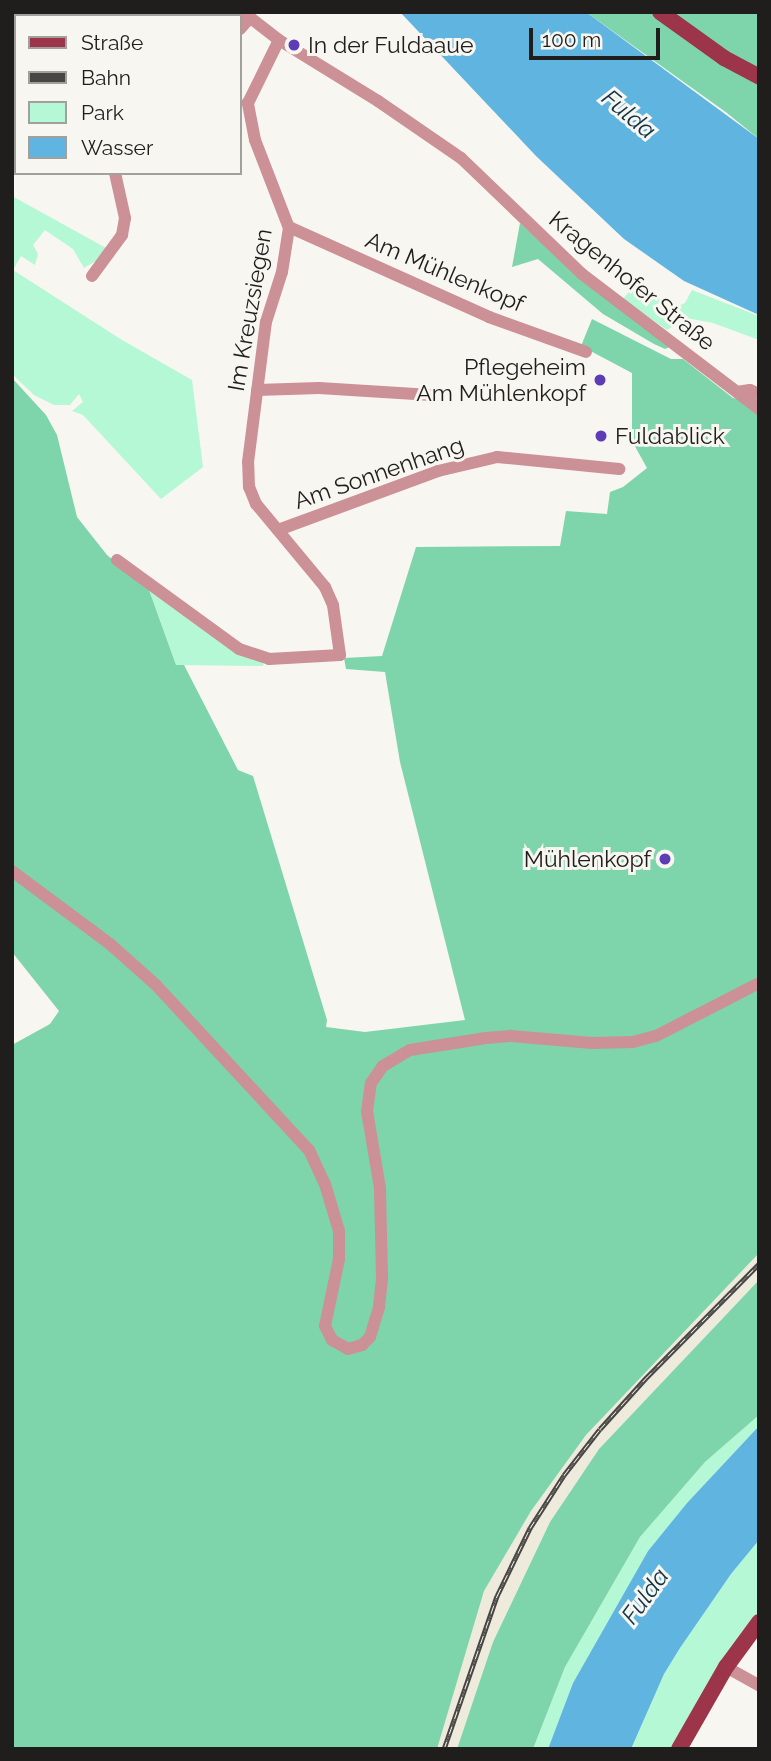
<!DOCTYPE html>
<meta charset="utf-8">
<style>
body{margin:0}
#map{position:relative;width:771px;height:1761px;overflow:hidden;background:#f8f6f0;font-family:Raleway,sans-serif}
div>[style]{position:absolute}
.built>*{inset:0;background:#eeeadc}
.green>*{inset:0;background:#b4f8d5}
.forest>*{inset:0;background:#7ed5ab}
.water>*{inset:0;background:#60b4e0}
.minor>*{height:12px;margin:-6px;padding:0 6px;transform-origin:6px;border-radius:6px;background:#cc9097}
.major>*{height:16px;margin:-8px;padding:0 8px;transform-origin:8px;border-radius:8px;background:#9c344a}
.rail>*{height:5px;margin-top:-2.5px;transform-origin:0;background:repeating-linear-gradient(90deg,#f8f6f0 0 8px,#484644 0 16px);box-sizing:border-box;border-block:2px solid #484644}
.dots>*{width:19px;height:19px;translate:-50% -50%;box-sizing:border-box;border:4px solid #f8f6f0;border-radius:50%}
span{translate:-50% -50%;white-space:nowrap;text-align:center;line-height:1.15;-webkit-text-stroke:6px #f8f6f0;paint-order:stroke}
.poi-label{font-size:23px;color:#1f1e1c}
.left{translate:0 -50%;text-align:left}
.right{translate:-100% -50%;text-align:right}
.street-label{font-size:23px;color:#1f1e1c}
.water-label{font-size:24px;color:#0e3446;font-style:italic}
.frame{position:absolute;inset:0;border:14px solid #1f1e1c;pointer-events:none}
.legend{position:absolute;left:14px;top:14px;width:228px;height:161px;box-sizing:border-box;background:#f8f6f0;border:2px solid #a1a09b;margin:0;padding:9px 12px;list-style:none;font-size:21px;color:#1f1e1c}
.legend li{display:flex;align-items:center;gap:14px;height:35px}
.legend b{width:35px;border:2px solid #a1a09b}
.scale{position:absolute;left:529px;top:28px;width:131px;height:32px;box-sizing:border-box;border:4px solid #1f1e1c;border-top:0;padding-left:9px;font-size:21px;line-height:24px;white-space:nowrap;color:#1f1e1c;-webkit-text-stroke:5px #f8f6f0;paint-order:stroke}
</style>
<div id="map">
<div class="built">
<i style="clip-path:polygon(759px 1253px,759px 1280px,599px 1449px,550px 1522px,493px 1642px,457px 1749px,437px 1749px,484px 1591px,531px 1511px,586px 1435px)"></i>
</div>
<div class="green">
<i style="clip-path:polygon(12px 196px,106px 248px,99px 259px,84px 268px,73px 249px,45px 230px,33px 245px,38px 254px,35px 265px,21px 256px,13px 270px,122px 340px,192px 380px,203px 467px,161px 499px,83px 415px,72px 411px,83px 402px,79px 394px,70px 405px,54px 405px,34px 395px,12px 374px)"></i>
<i style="clip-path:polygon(636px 284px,675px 308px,685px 303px,692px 290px,759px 316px,759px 340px,713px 323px,686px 318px,667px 330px,623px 299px)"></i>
<i style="clip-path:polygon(149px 590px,264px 662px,263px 666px,176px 665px)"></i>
<i style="clip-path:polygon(759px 1415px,759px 1426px,687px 1503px,648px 1551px,573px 1683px,548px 1749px,533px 1749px,565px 1667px,640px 1537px,705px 1462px)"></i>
<i style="clip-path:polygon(759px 1540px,759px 1615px,673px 1749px,631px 1749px,664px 1674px,680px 1648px,731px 1574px)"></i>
</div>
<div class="forest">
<i style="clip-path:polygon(586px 12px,759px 12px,759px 139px,727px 113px)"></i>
<i style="clip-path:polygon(520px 223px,583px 281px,672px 346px,665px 349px,654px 344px,603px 314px,538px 259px,512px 267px)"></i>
<i style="clip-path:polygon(592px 319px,671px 359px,683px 359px,733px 398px,759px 402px,759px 1253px,586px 1435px,531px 1511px,484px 1591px,437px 1749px,12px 1749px,12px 1045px,50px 1024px,59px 1011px,12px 952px,12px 378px,46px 415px,57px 435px,77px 517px,107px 555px,149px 590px,176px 665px,184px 665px,238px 770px,253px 776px,327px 1020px,326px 1027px,365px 1032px,465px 1020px,400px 762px,385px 672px,346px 669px,344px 658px,382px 656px,416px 547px,560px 546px,566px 511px,607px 514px,610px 492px,623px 487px,647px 468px,632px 441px,632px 373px,581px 346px)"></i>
<i style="clip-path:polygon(759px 1280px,759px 1415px,705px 1462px,640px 1537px,565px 1667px,533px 1749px,457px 1749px,493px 1642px,550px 1522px,599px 1449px)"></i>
</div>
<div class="water">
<i style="clip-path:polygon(400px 12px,586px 12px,759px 139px,759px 315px,684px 281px,624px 239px,536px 156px)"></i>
<i style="clip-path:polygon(759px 1426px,759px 1540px,731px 1574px,680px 1648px,664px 1674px,631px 1749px,548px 1749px,573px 1683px,648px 1551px,687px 1503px)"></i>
</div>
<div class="minor">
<i style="left:243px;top:12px;width:46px;rotate:37.9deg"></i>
<i style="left:279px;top:40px;width:116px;rotate:31.6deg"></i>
<i style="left:378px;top:101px;width:101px;rotate:34.5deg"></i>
<i style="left:461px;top:158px;width:168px;rotate:43.8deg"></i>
<i style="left:582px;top:274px;width:223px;rotate:37.3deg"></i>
<i style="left:240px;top:29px;width:15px;rotate:-48deg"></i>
<i style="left:289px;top:227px;width:219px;rotate:24.2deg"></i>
<i style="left:489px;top:317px;width:103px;rotate:19.8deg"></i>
<i style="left:92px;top:276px;width:51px;rotate:-53.8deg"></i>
<i style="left:122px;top:235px;width:17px;rotate:-80deg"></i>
<i style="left:125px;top:218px;width:46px;rotate:-102.5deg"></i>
<i style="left:257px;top:390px;width:62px;rotate:-1.8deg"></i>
<i style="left:319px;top:388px;width:112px;rotate:3.6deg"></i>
<i style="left:737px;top:392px;width:13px;rotate:-9deg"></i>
<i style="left:750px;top:390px;width:10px;rotate:24deg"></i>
<i style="left:278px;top:530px;width:171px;rotate:-20.2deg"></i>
<i style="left:438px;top:471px;width:61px;rotate:-13.3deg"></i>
<i style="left:497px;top:457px;width:123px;rotate:5.6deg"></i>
<i style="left:117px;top:560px;width:151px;rotate:36.1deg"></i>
<i style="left:239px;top:649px;width:32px;rotate:18deg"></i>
<i style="left:269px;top:659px;width:71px;rotate:-3.2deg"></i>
<i style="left:340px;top:655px;width:50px;rotate:-98deg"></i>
<i style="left:333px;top:605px;width:20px;rotate:-114deg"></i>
<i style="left:325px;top:587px;width:108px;rotate:-129.7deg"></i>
<i style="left:256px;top:504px;width:18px;rotate:-112deg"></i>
<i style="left:249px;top:487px;width:25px;rotate:-92deg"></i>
<i style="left:248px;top:462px;width:141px;rotate:-82.7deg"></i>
<i style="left:266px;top:322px;width:52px;rotate:-72.3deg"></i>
<i style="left:282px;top:272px;width:45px;rotate:-81deg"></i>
<i style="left:289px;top:228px;width:94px;rotate:-111.1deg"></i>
<i style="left:255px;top:140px;width:38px;rotate:-101deg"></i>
<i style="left:248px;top:103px;width:70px;rotate:-63.8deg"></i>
<i style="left:12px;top:871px;width:122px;rotate:36.7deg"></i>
<i style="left:110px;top:944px;width:62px;rotate:41.7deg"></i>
<i style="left:156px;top:985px;width:225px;rotate:47.2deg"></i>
<i style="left:309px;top:1150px;width:38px;rotate:65deg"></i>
<i style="left:325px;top:1184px;width:49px;rotate:73.4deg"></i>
<i style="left:339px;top:1231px;width:28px;rotate:90deg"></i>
<i style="left:339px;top:1259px;width:68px;rotate:101.8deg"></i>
<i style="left:325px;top:1326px;width:16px;rotate:63deg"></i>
<i style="left:332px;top:1340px;width:18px;rotate:29deg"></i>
<i style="left:348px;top:1349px;width:15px;rotate:-16deg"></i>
<i style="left:362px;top:1345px;width:11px;rotate:-45deg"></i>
<i style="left:370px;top:1337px;width:31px;rotate:-73deg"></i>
<i style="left:379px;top:1307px;width:29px;rotate:-84deg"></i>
<i style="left:382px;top:1278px;width:90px;rotate:-91.3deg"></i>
<i style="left:380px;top:1188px;width:78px;rotate:-99.6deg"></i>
<i style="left:367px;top:1111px;width:28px;rotate:-82deg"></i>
<i style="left:371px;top:1083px;width:21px;rotate:-55deg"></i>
<i style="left:383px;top:1066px;width:31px;rotate:-31deg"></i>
<i style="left:410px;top:1050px;width:77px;rotate:-9deg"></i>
<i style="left:486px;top:1038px;width:25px;rotate:-5deg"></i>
<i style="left:511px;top:1036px;width:81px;rotate:4.9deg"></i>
<i style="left:592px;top:1043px;width:41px;rotate:-1.4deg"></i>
<i style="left:633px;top:1042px;width:24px;rotate:-15deg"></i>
<i style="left:656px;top:1036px;width:116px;rotate:-27.2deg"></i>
<i style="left:726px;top:1667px;width:38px;rotate:29deg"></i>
</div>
<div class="major">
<i style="left:660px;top:12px;width:79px;rotate:35.7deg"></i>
<i style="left:724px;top:58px;width:40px;rotate:28deg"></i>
<i style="left:679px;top:1749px;width:95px;rotate:-60.2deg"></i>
<i style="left:726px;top:1667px;width:56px;rotate:-53.7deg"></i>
</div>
<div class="rail">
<i style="left:444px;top:1749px;width:162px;rotate:-70.9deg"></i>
<i style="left:497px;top:1596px;width:76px;rotate:-64.1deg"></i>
<i style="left:530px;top:1528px;width:63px;rotate:-57.3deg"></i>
<i style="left:564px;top:1475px;width:58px;rotate:-52deg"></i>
<i style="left:600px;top:1429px;width:69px;rotate:-48deg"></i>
<i style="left:646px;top:1378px;width:161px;rotate:-45.3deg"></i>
</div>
<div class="dots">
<i style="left:294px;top:45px;background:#5c3db5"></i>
<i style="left:600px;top:380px;background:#5c3db5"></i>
<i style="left:601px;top:436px;background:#5c3db5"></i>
<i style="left:665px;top:859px;background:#5c3db5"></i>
</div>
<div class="poi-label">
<span class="left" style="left:308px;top:45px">In der Fuldaaue</span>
<span class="right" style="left:586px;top:380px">Pflegeheim<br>Am Mühlenkopf</span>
<span class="left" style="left:615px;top:436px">Fuldablick</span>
<span class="right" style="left:651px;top:859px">Mühlenkopf</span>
</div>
<div class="street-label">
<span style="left:445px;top:272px;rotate:23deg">Am Mühlenkopf</span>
<span style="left:632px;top:281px;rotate:39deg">Kragenhofer Straße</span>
<span style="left:250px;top:310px;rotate:-80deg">Im Kreuzsiegen</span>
<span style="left:379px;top:473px;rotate:-19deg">Am Sonnenhang</span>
</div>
<div class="water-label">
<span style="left:629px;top:114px;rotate:40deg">Fulda</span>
<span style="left:645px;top:1596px;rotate:-54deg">Fulda</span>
</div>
<div class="frame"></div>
<ul class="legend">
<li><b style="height:9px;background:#9c344a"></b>Straße</li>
<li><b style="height:9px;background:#484644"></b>Bahn</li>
<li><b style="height:19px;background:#b4f8d5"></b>Park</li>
<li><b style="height:19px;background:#60b4e0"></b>Wasser</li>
</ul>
<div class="scale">100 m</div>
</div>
